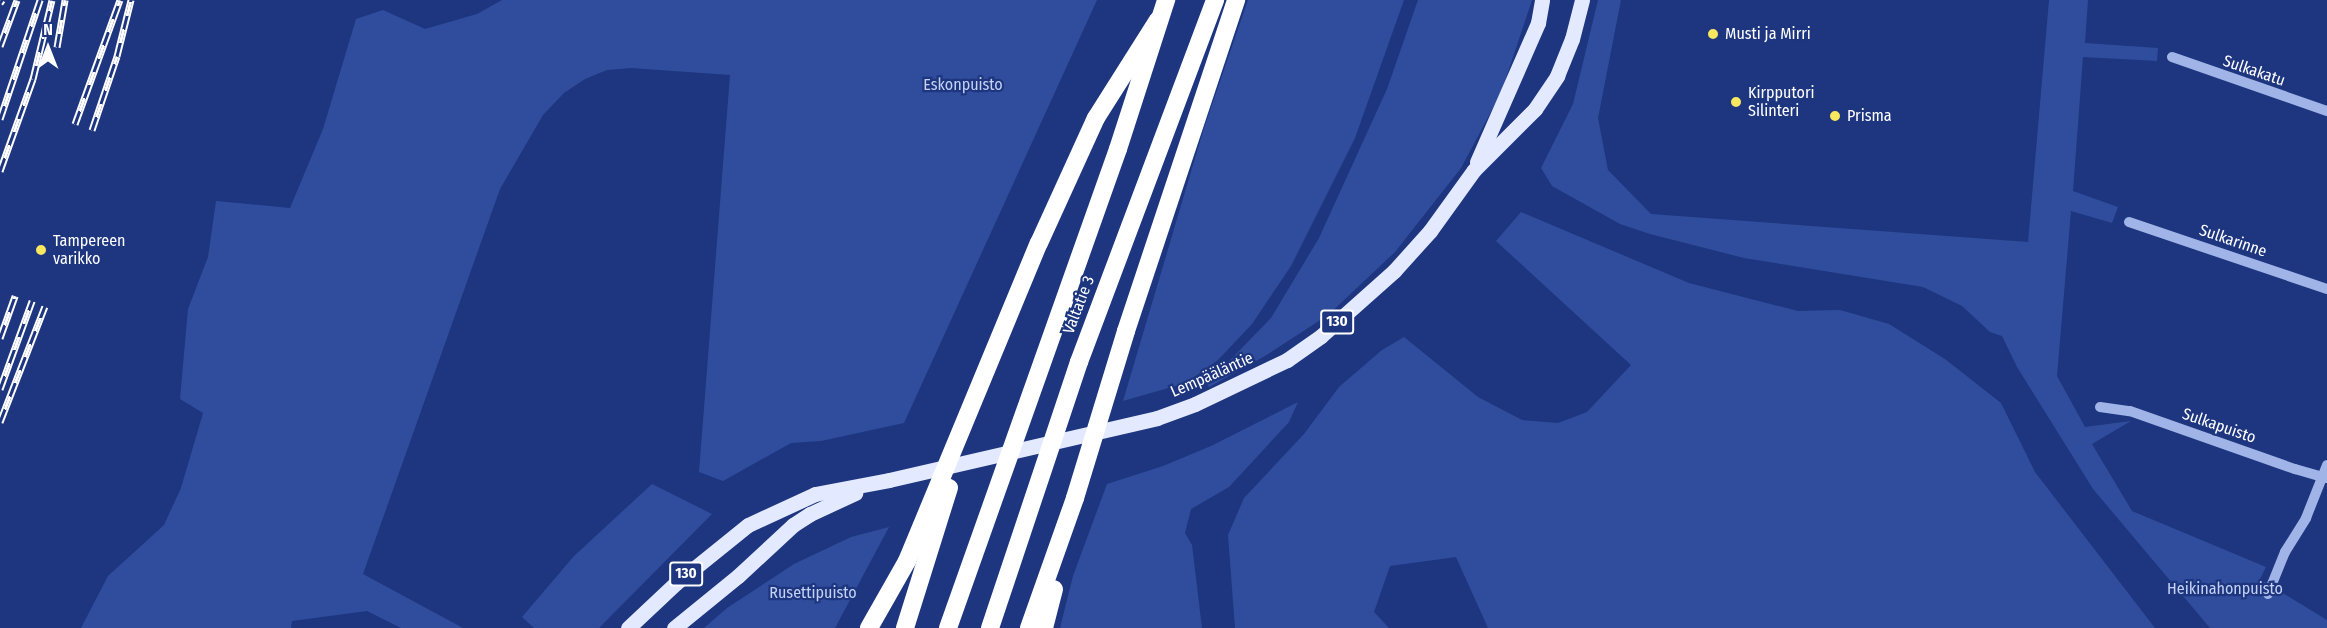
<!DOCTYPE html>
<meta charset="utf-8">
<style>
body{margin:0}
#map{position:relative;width:2327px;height:628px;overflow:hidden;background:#1d367f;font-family:"Fira Sans Condensed",sans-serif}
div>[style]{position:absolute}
.green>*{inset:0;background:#304d9d}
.minor>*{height:10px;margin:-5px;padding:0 5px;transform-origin:5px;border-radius:5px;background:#a1b4e8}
.major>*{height:15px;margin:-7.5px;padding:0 7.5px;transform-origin:7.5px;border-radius:7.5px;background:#e3e9fe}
.highway>*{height:18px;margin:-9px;padding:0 9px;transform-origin:9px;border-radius:9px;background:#fff}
.rail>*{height:7px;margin-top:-3.5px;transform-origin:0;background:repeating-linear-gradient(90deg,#1d367f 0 14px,#fff 0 28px);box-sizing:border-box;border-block:2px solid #fff}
.dots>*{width:16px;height:16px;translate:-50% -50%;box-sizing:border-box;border:3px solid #1d367f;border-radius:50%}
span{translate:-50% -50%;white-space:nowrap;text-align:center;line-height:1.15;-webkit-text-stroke:4.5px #1d367f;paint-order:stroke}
.shield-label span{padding:2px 4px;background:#1d367f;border:2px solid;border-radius:4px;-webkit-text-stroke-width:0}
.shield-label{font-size:15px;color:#fff;font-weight:700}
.poi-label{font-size:16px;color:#fff}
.left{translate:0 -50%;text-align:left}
.street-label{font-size:16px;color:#fff}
.park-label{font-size:16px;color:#c5d2f6}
.north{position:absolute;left:18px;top:18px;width:60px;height:60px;-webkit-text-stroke:4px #1d367f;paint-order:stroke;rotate:0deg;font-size:16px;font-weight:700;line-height:24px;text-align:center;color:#fff}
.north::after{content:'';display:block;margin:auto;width:21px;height:27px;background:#fff;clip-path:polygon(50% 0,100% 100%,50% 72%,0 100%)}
</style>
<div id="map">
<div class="green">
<i style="clip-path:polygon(502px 0,1097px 0,904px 423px,821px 441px,791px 443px,723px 481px,699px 472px,730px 75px,631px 68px,607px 70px,585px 79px,564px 93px,543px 115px,500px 189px,363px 574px,463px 628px,401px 628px,367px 611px,292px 621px,291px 628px,81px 628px,108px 576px,164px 525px,181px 488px,203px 413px,180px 399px,188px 309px,208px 257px,216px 201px,290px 208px,323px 129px,356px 19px,383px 10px,425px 29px,477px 14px)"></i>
<i style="clip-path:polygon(1248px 0,1404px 0,1355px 138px,1291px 266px,1252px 324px,1218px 360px,1186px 383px,1123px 401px,1204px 128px)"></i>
<i style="clip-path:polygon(1418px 0,1532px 0,1501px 93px,1461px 168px,1395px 252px,1328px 315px,1265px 356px,1209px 387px,1207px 384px,1271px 318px,1319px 238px,1387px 89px)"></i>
<i style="clip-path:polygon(1598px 0,1621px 0,1598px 118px,1608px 170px,1651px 214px,2028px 242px,2049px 0,2088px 0,2085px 43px,2158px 48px,2157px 61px,2083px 57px,2073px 191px,2118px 207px,2112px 223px,2071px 211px,2057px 376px,2085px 427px,2131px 421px,2092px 444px,2132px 511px,2266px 567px,2260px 579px,2327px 620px,2327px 628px,2210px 628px,2093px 489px,2017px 367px,2002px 336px,1990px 332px,1962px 306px,1923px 287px,1744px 258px,1650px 234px,1620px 224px,1552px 186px,1541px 168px,1573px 104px)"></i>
<i style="clip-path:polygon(1521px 212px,1689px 283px,1798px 311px,1840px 310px,1889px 324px,1945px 359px,2001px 403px,2035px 472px,2155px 628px,1488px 628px,1456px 557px,1390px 566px,1374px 612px,1389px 628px,1235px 628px,1228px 535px,1244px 498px,1304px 434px,1339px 387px,1382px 350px,1404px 337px,1478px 397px,1522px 420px,1558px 423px,1587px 412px,1631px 365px,1496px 241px)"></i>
<i style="clip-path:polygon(1298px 402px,1289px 422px,1229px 487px,1191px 509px,1185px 533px,1192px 545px,1202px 628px,1060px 628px,1073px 576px,1107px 484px,1163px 466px,1211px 446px)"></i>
<i style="clip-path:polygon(652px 484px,712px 514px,599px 628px,534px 628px,522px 617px,574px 556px)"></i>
<i style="clip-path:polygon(889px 527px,835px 628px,704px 628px,727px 608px,794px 564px,851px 537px)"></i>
</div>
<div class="minor">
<i style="left:2172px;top:57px;width:164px;rotate:19.2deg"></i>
<i style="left:2129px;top:222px;width:209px;rotate:18.7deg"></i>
<i style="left:2100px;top:407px;width:30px;rotate:8deg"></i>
<i style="left:2130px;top:411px;width:175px;rotate:19.4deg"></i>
<i style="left:2295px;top:469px;width:33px;rotate:16deg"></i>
<i style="left:2268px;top:594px;width:45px;rotate:-68deg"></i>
<i style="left:2285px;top:552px;width:40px;rotate:-58deg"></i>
<i style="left:2306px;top:518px;width:57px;rotate:-68.4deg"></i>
</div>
<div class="major">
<i style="left:1477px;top:162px;width:152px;rotate:-66.3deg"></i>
<i style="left:1538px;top:23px;width:23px;rotate:-80deg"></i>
<i style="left:628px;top:628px;width:66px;rotate:-43.2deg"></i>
<i style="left:676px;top:583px;width:92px;rotate:-38.9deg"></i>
<i style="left:748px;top:525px;width:74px;rotate:-24.8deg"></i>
<i style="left:815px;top:494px;width:75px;rotate:-10.7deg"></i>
<i style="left:889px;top:480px;width:275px;rotate:-13deg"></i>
<i style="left:1157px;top:418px;width:40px;rotate:-20.2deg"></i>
<i style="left:1195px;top:404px;width:102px;rotate:-25.6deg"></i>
<i style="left:1287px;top:360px;width:42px;rotate:-35.2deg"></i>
<i style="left:1321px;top:336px;width:98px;rotate:-41.7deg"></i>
<i style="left:1394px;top:271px;width:54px;rotate:-48deg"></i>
<i style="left:1430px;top:231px;width:75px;rotate:-54.2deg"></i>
<i style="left:1474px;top:170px;width:86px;rotate:-45deg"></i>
<i style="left:1535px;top:109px;width:40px;rotate:-56deg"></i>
<i style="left:1557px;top:76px;width:40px;rotate:-68deg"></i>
<i style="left:1572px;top:39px;width:40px;rotate:-75.6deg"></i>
<i style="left:674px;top:628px;width:82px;rotate:-39.1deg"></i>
<i style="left:738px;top:576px;width:75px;rotate:-42.8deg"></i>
<i style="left:793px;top:525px;width:20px;rotate:-33deg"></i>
<i style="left:810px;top:514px;width:50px;rotate:-25deg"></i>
</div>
<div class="highway">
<i style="left:869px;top:628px;width:77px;rotate:-60.4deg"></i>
<i style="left:907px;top:561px;width:344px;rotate:-67.5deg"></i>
<i style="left:1039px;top:243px;width:137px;rotate:-65.5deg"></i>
<i style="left:1096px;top:118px;width:116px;rotate:-57.7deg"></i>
<i style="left:905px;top:628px;width:147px;rotate:-72.6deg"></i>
<i style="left:948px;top:628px;width:508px;rotate:-70.46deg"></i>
<i style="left:1118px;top:149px;width:157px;rotate:-72.1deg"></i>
<i style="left:990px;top:628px;width:280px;rotate:-71.5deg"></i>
<i style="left:1079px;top:362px;width:387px;rotate:-69.4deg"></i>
<i style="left:1029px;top:628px;width:138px;rotate:-70.5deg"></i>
<i style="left:1075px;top:498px;width:175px;rotate:-73deg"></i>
<i style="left:1126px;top:331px;width:349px;rotate:-71.6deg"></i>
<i style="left:1044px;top:628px;width:40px;rotate:-75.6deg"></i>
</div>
<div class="rail">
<i style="left:0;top:3px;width:4px;rotate:-56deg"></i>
<i style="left:0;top:46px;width:49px;rotate:-69.7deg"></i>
<i style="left:57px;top:47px;width:48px;rotate:-80.3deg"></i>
<i style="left:0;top:119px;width:126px;rotate:-71.4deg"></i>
<i style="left:75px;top:124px;width:132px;rotate:-70.1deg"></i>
<i style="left:92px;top:130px;width:78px;rotate:-71.3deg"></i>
<i style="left:117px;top:56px;width:58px;rotate:-76deg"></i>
<i style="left:0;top:171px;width:98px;rotate:-70.3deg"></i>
<i style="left:33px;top:79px;width:81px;rotate:-76.5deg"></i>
<i style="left:0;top:338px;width:45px;rotate:-70.3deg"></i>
<i style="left:0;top:389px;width:94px;rotate:-70deg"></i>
<i style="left:0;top:422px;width:124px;rotate:-68.8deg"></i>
</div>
<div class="dots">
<i style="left:1713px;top:34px;background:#f8e75f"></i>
<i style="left:1736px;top:102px;background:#f8e75f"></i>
<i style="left:1835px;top:116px;background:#f8e75f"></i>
<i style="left:41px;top:250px;background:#f8e75f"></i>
</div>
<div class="shield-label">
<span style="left:1337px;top:322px">130</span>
<span style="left:686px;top:574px">130</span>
</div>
<div class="poi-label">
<span class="left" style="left:1725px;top:34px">Musti ja Mirri</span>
<span class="left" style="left:1748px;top:102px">Kirpputori<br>Silinteri</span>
<span class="left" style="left:1847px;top:116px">Prisma</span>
<span class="left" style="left:53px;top:250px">Tampereen<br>varikko</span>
</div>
<div class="street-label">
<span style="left:2254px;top:71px;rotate:19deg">Sulkakatu</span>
<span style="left:2233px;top:241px;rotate:19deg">Sulkarinne</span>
<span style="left:1079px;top:305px;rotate:-69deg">Valtatie 3</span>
<span style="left:1212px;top:375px;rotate:-24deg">Lempääläntie</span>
<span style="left:2219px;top:426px;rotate:19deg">Sulkapuisto</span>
</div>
<div class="park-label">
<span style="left:963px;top:85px">Eskonpuisto</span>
<span style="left:2225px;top:589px">Heikinahonpuisto</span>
<span style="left:813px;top:593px">Rusettipuisto</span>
</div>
<div class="north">N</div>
</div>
